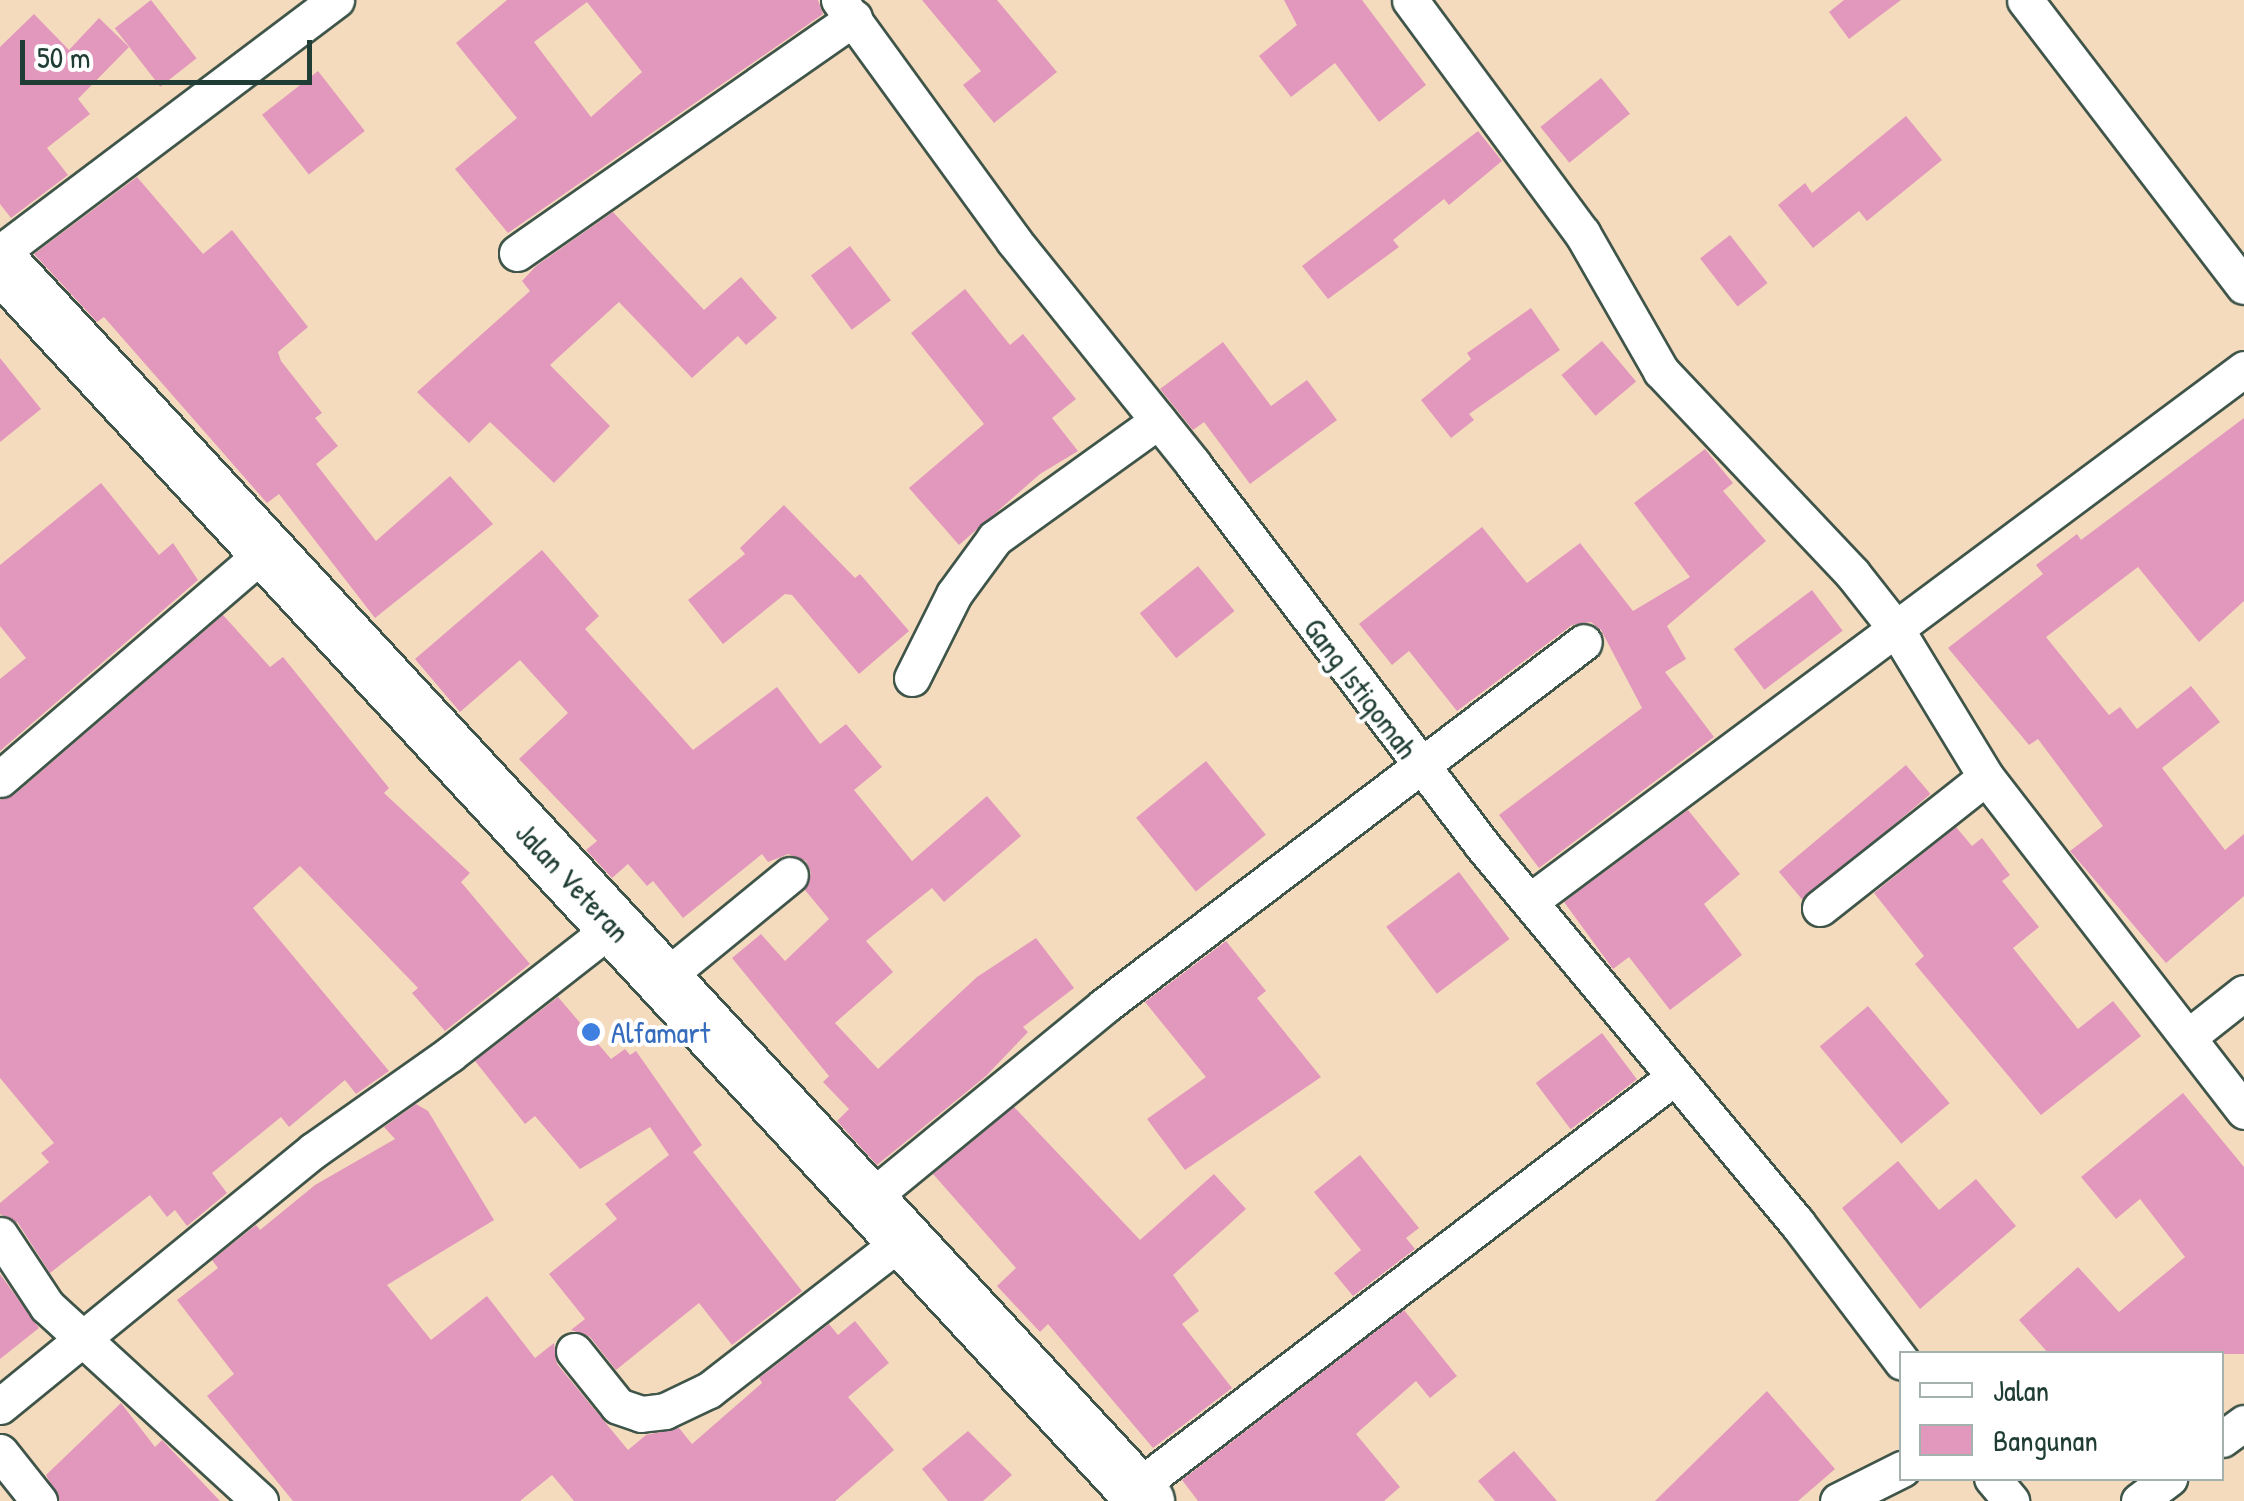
<!DOCTYPE html>
<style>
body{margin:0}
#map{position:relative;width:2244px;height:1501px;overflow:hidden;background:#f5dbbe;font-family:"Patrick Hand",sans-serif}
div>[style]{position:absolute}
.building>*{inset:0;background:#e298bc;transform-origin:0 0}
.roads{filter:drop-shadow(2px 0 #3f5549) drop-shadow(-2px 0 #3f5549) drop-shadow(0 2px #3f5549) drop-shadow(0 -2px #3f5549)}
.minor>*{height:35px;margin:-17.5px;padding:0 17.5px;transform-origin:17.5px;border-radius:17.5px;background:#fff}
.primary>*{height:55px;margin:-27.5px;padding:0 27.5px;transform-origin:27.5px;border-radius:27.5px;background:#fff}
.dots>*{width:28px;height:28px;translate:-50% -50%;box-sizing:border-box;border:5px solid #fff;border-radius:50%}
span{translate:-50% -50%;white-space:nowrap;text-align:center;line-height:1.15;-webkit-text-stroke:8px #fff;paint-order:stroke}
.street-label{font-size:30px;color:#1f3d34}
.shop-label{font-size:30px;color:#366cbe}
.left{translate:0 -50%;text-align:left}
.legend{position:absolute;left:1899px;top:1351px;width:325px;height:130px;box-sizing:border-box;background:#fff;border:2px solid #a5b1ae;margin:0;padding:12px 18px;list-style:none;font-size:30px;color:#1f3d34}
.legend li{display:flex;align-items:center;gap:20px;height:50px}
.legend b{width:50px;border:2px solid #a5b1ae}
.scale{position:absolute;left:20px;top:40px;width:292px;height:45px;box-sizing:border-box;border:5px solid #1f3d34;border-top:0;padding-left:12px;font-size:30px;line-height:35px;white-space:nowrap;color:#1f3d34;-webkit-text-stroke:8px #fff;paint-order:stroke}
</style>
<div id="map">
<div class="building">
<i style="left:151px;top:0;width:74px;height:46px;rotate:52deg"></i>
<i style="clip-path:polygon(evenodd,507px 0,818px 0,823px 14px,508px 233px,455px 169px,517px 118px,456px 43px,507px 0,587px 2px,642px 72px,591px 117px,534px 42px,587px 2px)"></i>
<i style="clip-path:polygon(922px 0,997px 0,1057px 72px,994px 123px,963px 85px,981px 71px)"></i>
<i style="clip-path:polygon(1284px 0,1362px 0,1426px 85px,1379px 122px,1335px 63px,1291px 97px,1259px 56px,1297px 25px)"></i>
<i style="clip-path:polygon(1844px 0,1901px 0,1849px 39px,1829px 12px)"></i>
<i style="clip-path:polygon(34px 14px,69px 50px,99px 18px,129px 47px,78px 99px,90px 114px,47px 148px,68px 175px,11px 218px,0 204px,0 47px)"></i>
<i style="left:318px;top:71px;width:76px;height:71px;rotate:52deg"></i>
<i style="left:1601px;top:78px;width:46px;height:78px;rotate:51deg"></i>
<i style="clip-path:polygon(1906px 116px,1942px 160px,1867px 221px,1859px 211px,1813px 248px,1778px 205px,1805px 183px,1812px 193px)"></i>
<i style="clip-path:polygon(1478px 131px,1502px 161px,1449px 205px,1444px 199px,1393px 240px,1399px 247px,1328px 299px,1302px 266px)"></i>
<i style="clip-path:polygon(137px 177px,203px 254px,232px 230px,308px 327px,278px 352px,281px 361px,322px 413px,315px 418px,338px 446px,316px 464px,376px 541px,450px 476px,493px 524px,375px 618px,279px 494px,267px 503px,104px 317px,97px 322px,34px 254px)"></i>
<i style="clip-path:polygon(613px 212px,704px 310px,741px 277px,777px 318px,746px 345px,738px 336px,692px 378px,619px 302px,550px 365px,610px 426px,554px 483px,490px 422px,469px 443px,417px 392px,530px 291px,522px 281px,536px 266px)"></i>
<i style="left:1730px;top:235px;width:61px;height:38px;rotate:52deg"></i>
<i style="left:850px;top:246px;width:68px;height:49px;rotate:53deg"></i>
<i style="clip-path:polygon(965px 289px,1010px 345px,1023px 334px,1076px 399px,1052px 418px,1078px 451px,1040px 474px,959px 545px,909px 488px,984px 424px,911px 333px)"></i>
<i style="clip-path:polygon(1531px 308px,1560px 350px,1469px 414px,1474px 420px,1451px 438px,1421px 400px,1471px 359px,1467px 353px)"></i>
<i style="left:1602px;top:341px;width:53px;height:53px;rotate:50deg"></i>
<i style="clip-path:polygon(1223px 342px,1271px 406px,1307px 380px,1337px 420px,1250px 484px,1204px 422px,1193px 430px,1160px 389px)"></i>
<i style="clip-path:polygon(0 358px,41px 409px,0 442px)"></i>
<i style="clip-path:polygon(2244px 418px,2244px 601px,2199px 642px,2138px 567px,2046px 637px,2109px 715px,2120px 707px,2137px 729px,2191px 686px,2220px 722px,2162px 768px,2225px 850px,2244px 834px,2244px 896px,2166px 963px,2070px 851px,2103px 826px,2038px 739px,2029px 745px,1948px 648px,2043px 574px,2036px 565px,2077px 534px,2081px 540px)"></i>
<i style="clip-path:polygon(1705px 449px,1733px 483px,1723px 491px,1766px 541px,1667px 626px,1686px 659px,1665px 672px,1714px 737px,1539px 868px,1499px 815px,1642px 708px,1601px 630px,1591px 622px,1572px 625px,1457px 711px,1409px 651px,1392px 665px,1359px 624px,1482px 527px,1527px 583px,1580px 543px,1633px 611px,1690px 577px,1634px 503px)"></i>
<i style="clip-path:polygon(101px 483px,159px 555px,173px 543px,198px 580px,0 751px,0 679px,26px 658px,0 626px,0 565px)"></i>
<i style="clip-path:polygon(784px 505px,855px 578px,860px 574px,909px 631px,859px 674px,792px 595px,785px 594px,723px 644px,688px 600px,745px 554px,740px 548px)"></i>
<i style="clip-path:polygon(542px 550px,599px 616px,585px 629px,693px 750px,777px 687px,820px 744px,846px 724px,882px 767px,854px 790px,912px 861px,987px 796px,1021px 836px,944px 902px,932px 888px,866px 941px,893px 972px,835px 1023px,878px 1069px,977px 977px,1036px 938px,1074px 988px,1023px 1027px,1028px 1032px,986px 1076px,877px 1165px,837px 1121px,849px 1109px,823px 1082px,829px 1076px,732px 958px,761px 934px,785px 961px,829px 919px,805px 890px,811px 873px,806px 861px,788px 854px,768px 862px,762px 854px,683px 918px,653px 881px,647px 886px,628px 864px,612px 878px,586px 850px,597px 841px,519px 759px,568px 713px,520px 660px,460px 712px,415px 659px)"></i>
<i style="left:1198px;top:566px;width:58px;height:75px;rotate:51deg"></i>
<i style="left:1812px;top:590px;width:51px;height:98px;rotate:53deg"></i>
<i style="clip-path:polygon(223px 615px,270px 667px,283px 657px,389px 788px,384px 793px,470px 873px,461px 882px,530px 964px,445px 1031px,412px 993px,418px 988px,300px 866px,253px 908px,389px 1071px,356px 1094px,345px 1080px,289px 1127px,281px 1117px,212px 1173px,227px 1193px,187px 1226px,175px 1210px,167px 1217px,150px 1195px,50px 1273px,18px 1223px,0 1214px,0 1203px,49px 1162px,41px 1153px,54px 1143px,0 1078px,0 800px,14px 795px)"></i>
<i style="left:1206px;top:761px;width:95px;height:90px;rotate:51deg"></i>
<i style="left:1906px;top:765px;width:38px;height:166px;rotate:50deg"></i>
<i style="clip-path:polygon(1688px 810px,1740px 874px,1704px 904px,1742px 955px,1670px 1010px,1629px 957px,1613px 969px,1564px 902px)"></i>
<i style="clip-path:polygon(1956px 827px,1972px 846px,1982px 838px,2010px 875px,2002px 881px,2039px 927px,2013px 948px,2078px 1029px,2113px 1001px,2141px 1036px,2041px 1115px,1915px 964px,1924px 956px,1874px 893px)"></i>
<i style="left:1459px;top:872px;width:84px;height:91px;rotate:53deg"></i>
<i style="clip-path:polygon(1226px 941px,1266px 991px,1257px 998px,1321px 1077px,1185px 1170px,1147px 1119px,1206px 1077px,1145px 1002px)"></i>
<i style="clip-path:polygon(558px 997px,611px 1059px,625px 1049px,630px 1055px,636px 1051px,702px 1145px,693px 1152px,802px 1291px,732px 1345px,699px 1303px,616px 1370px,590px 1337px,571px 1330px,585px 1319px,549px 1274px,617px 1219px,605px 1204px,669px 1155px,650px 1127px,580px 1169px,535px 1116px,525px 1124px,475px 1061px)"></i>
<i style="left:1868px;top:1006px;width:127px;height:63px;rotate:50deg"></i>
<i style="left:1602px;top:1033px;width:58px;height:83px;rotate:53deg"></i>
<i style="clip-path:polygon(2183px 1093px,2244px 1167px,2244px 1354px,2049px 1354px,2019px 1320px,2078px 1267px,2119px 1312px,2185px 1257px,2140px 1199px,2116px 1219px,2081px 1177px)"></i>
<i style="clip-path:polygon(416px 1104px,428px 1111px,494px 1220px,387px 1285px,431px 1340px,487px 1296px,535px 1358px,554px 1343px,557px 1364px,628px 1450px,646px 1435px,679px 1428px,692px 1444px,762px 1383px,759px 1378px,829px 1324px,838px 1335px,855px 1321px,889px 1363px,848px 1397px,894px 1450px,835px 1501px,574px 1501px,552px 1475px,520px 1501px,293px 1501px,207px 1396px,234px 1374px,177px 1300px,218px 1268px,212px 1260px,256px 1225px,260px 1230px,315px 1185px,395px 1139px,384px 1127px)"></i>
<i style="clip-path:polygon(1014px 1107px,1140px 1240px,1214px 1174px,1246px 1209px,1173px 1275px,1199px 1311px,1182px 1324px,1232px 1388px,1153px 1448px,1048px 1324px,1040px 1332px,997px 1286px,1016px 1268px,933px 1174px)"></i>
<i style="clip-path:polygon(1360px 1155px,1419px 1228px,1406px 1238px,1415px 1249px,1353px 1296px,1334px 1273px,1361px 1250px,1314px 1192px)"></i>
<i style="clip-path:polygon(1898px 1161px,1939px 1210px,1976px 1179px,2016px 1226px,1920px 1309px,1842px 1208px)"></i>
<i style="clip-path:polygon(0 1274px,39px 1328px,0 1359px)"></i>
<i style="clip-path:polygon(1404px 1310px,1457px 1376px,1430px 1398px,1416px 1381px,1356px 1434px,1400px 1487px,1384px 1501px,1198px 1501px,1182px 1480px)"></i>
<i style="clip-path:polygon(1767px 1391px,1835px 1469px,1798px 1501px,1655px 1501px)"></i>
<i style="clip-path:polygon(121px 1403px,155px 1447px,162px 1440px,220px 1501px,60px 1501px,46px 1475px)"></i>
<i style="clip-path:polygon(968px 1431px,1012px 1475px,983px 1501px,948px 1501px,922px 1469px)"></i>
<i style="clip-path:polygon(1514px 1451px,1557px 1501px,1495px 1501px,1478px 1481px)"></i>
</div>
<div class="roads">
<div class="minor">
<i style="left:839px;top:0;width:298px;rotate:54deg"></i>
<i style="left:1014px;top:241px;width:286px;rotate:51.2deg"></i>
<i style="left:1193px;top:464px;width:478px;rotate:52.8deg"></i>
<i style="left:1482px;top:845px;width:492px;rotate:50.2deg"></i>
<i style="left:1797px;top:1223px;width:174px;rotate:52.9deg"></i>
<i style="left:1410px;top:0;width:290px;rotate:53.6deg"></i>
<i style="left:1582px;top:233px;width:159px;rotate:60.2deg"></i>
<i style="left:1661px;top:371px;width:278px;rotate:46.6deg"></i>
<i style="left:1852px;top:573px;width:71px;rotate:51.8deg"></i>
<i style="left:1896px;top:629px;width:173px;rotate:58.7deg"></i>
<i style="left:1986px;top:777px;width:422px;rotate:52.3deg"></i>
<i style="left:2025px;top:0;width:360px;rotate:52.6deg"></i>
<i style="left:0;top:253px;width:421px;rotate:-37deg"></i>
<i style="left:517px;top:253px;width:411px;rotate:-34.9deg"></i>
<i style="left:912px;top:678px;width:94px;rotate:-63.4deg"></i>
<i style="left:954px;top:594px;width:69px;rotate:-53.8deg"></i>
<i style="left:995px;top:538px;width:201px;rotate:-35.7deg"></i>
<i style="left:0;top:779px;width:351px;rotate:-40.7deg"></i>
<i style="left:1533px;top:899px;width:887px;rotate:-36.7deg"></i>
<i style="left:1820px;top:908px;width:211px;rotate:-38.3deg"></i>
<i style="left:663px;top:979px;width:164px;rotate:-39.3deg"></i>
<i style="left:2188px;top:1037px;width:71px;rotate:-38.2deg"></i>
<i style="left:868px;top:1200px;width:306px;rotate:-39.4deg"></i>
<i style="left:1104px;top:1006px;width:602px;rotate:-37.17deg"></i>
<i style="left:0;top:1235px;width:85px;rotate:56.5deg"></i>
<i style="left:47px;top:1306px;width:289px;rotate:42.5deg"></i>
<i style="left:574px;top:1351px;width:70px;rotate:51.3deg"></i>
<i style="left:618px;top:1406px;width:24px;rotate:19deg"></i>
<i style="left:641px;top:1414px;width:24px;rotate:-7deg"></i>
<i style="left:665px;top:1411px;width:49px;rotate:-25.5deg"></i>
<i style="left:709px;top:1390px;width:247px;rotate:-37.8deg"></i>
<i style="left:0;top:1406px;width:405px;rotate:-39.2deg"></i>
<i style="left:314px;top:1150px;width:166px;rotate:-35.2deg"></i>
<i style="left:450px;top:1054px;width:208px;rotate:-38deg"></i>
<i style="left:2222px;top:1439px;width:27px;rotate:-36deg"></i>
<i style="left:0;top:1452px;width:63px;rotate:51.5deg"></i>
<i style="left:1992px;top:1478px;width:30px;rotate:50deg"></i>
<i style="left:1135px;top:1489px;width:677px;rotate:-37.38deg"></i>
<i style="left:1838px;top:1501px;width:72px;rotate:-26.6deg"></i>
<i style="left:2139px;top:1501px;width:38px;rotate:-37deg"></i>
</div>
<div class="primary">
<i style="left:0;top:263px;width:1687px;rotate:47.21deg"></i>
</div>
</div>
<div class="dots">
<i style="left:591px;top:1032px;background:#3f7fe0"></i>
</div>
<div class="street-label">
<span style="left:1361px;top:688px;rotate:53deg">Gang Istiqomah</span>
<span style="left:573px;top:882px;rotate:47deg">Jalan Veteran</span>
</div>
<div class="shop-label">
<span class="left" style="left:611px;top:1032px">Alfamart</span>
</div>
<ul class="legend">
<li><b style="height:12px;background:#fff"></b>Jalan</li>
<li><b style="height:28px;background:#e298bc"></b>Bangunan</li>
</ul>
<div class="scale">50 m</div>
</div>
